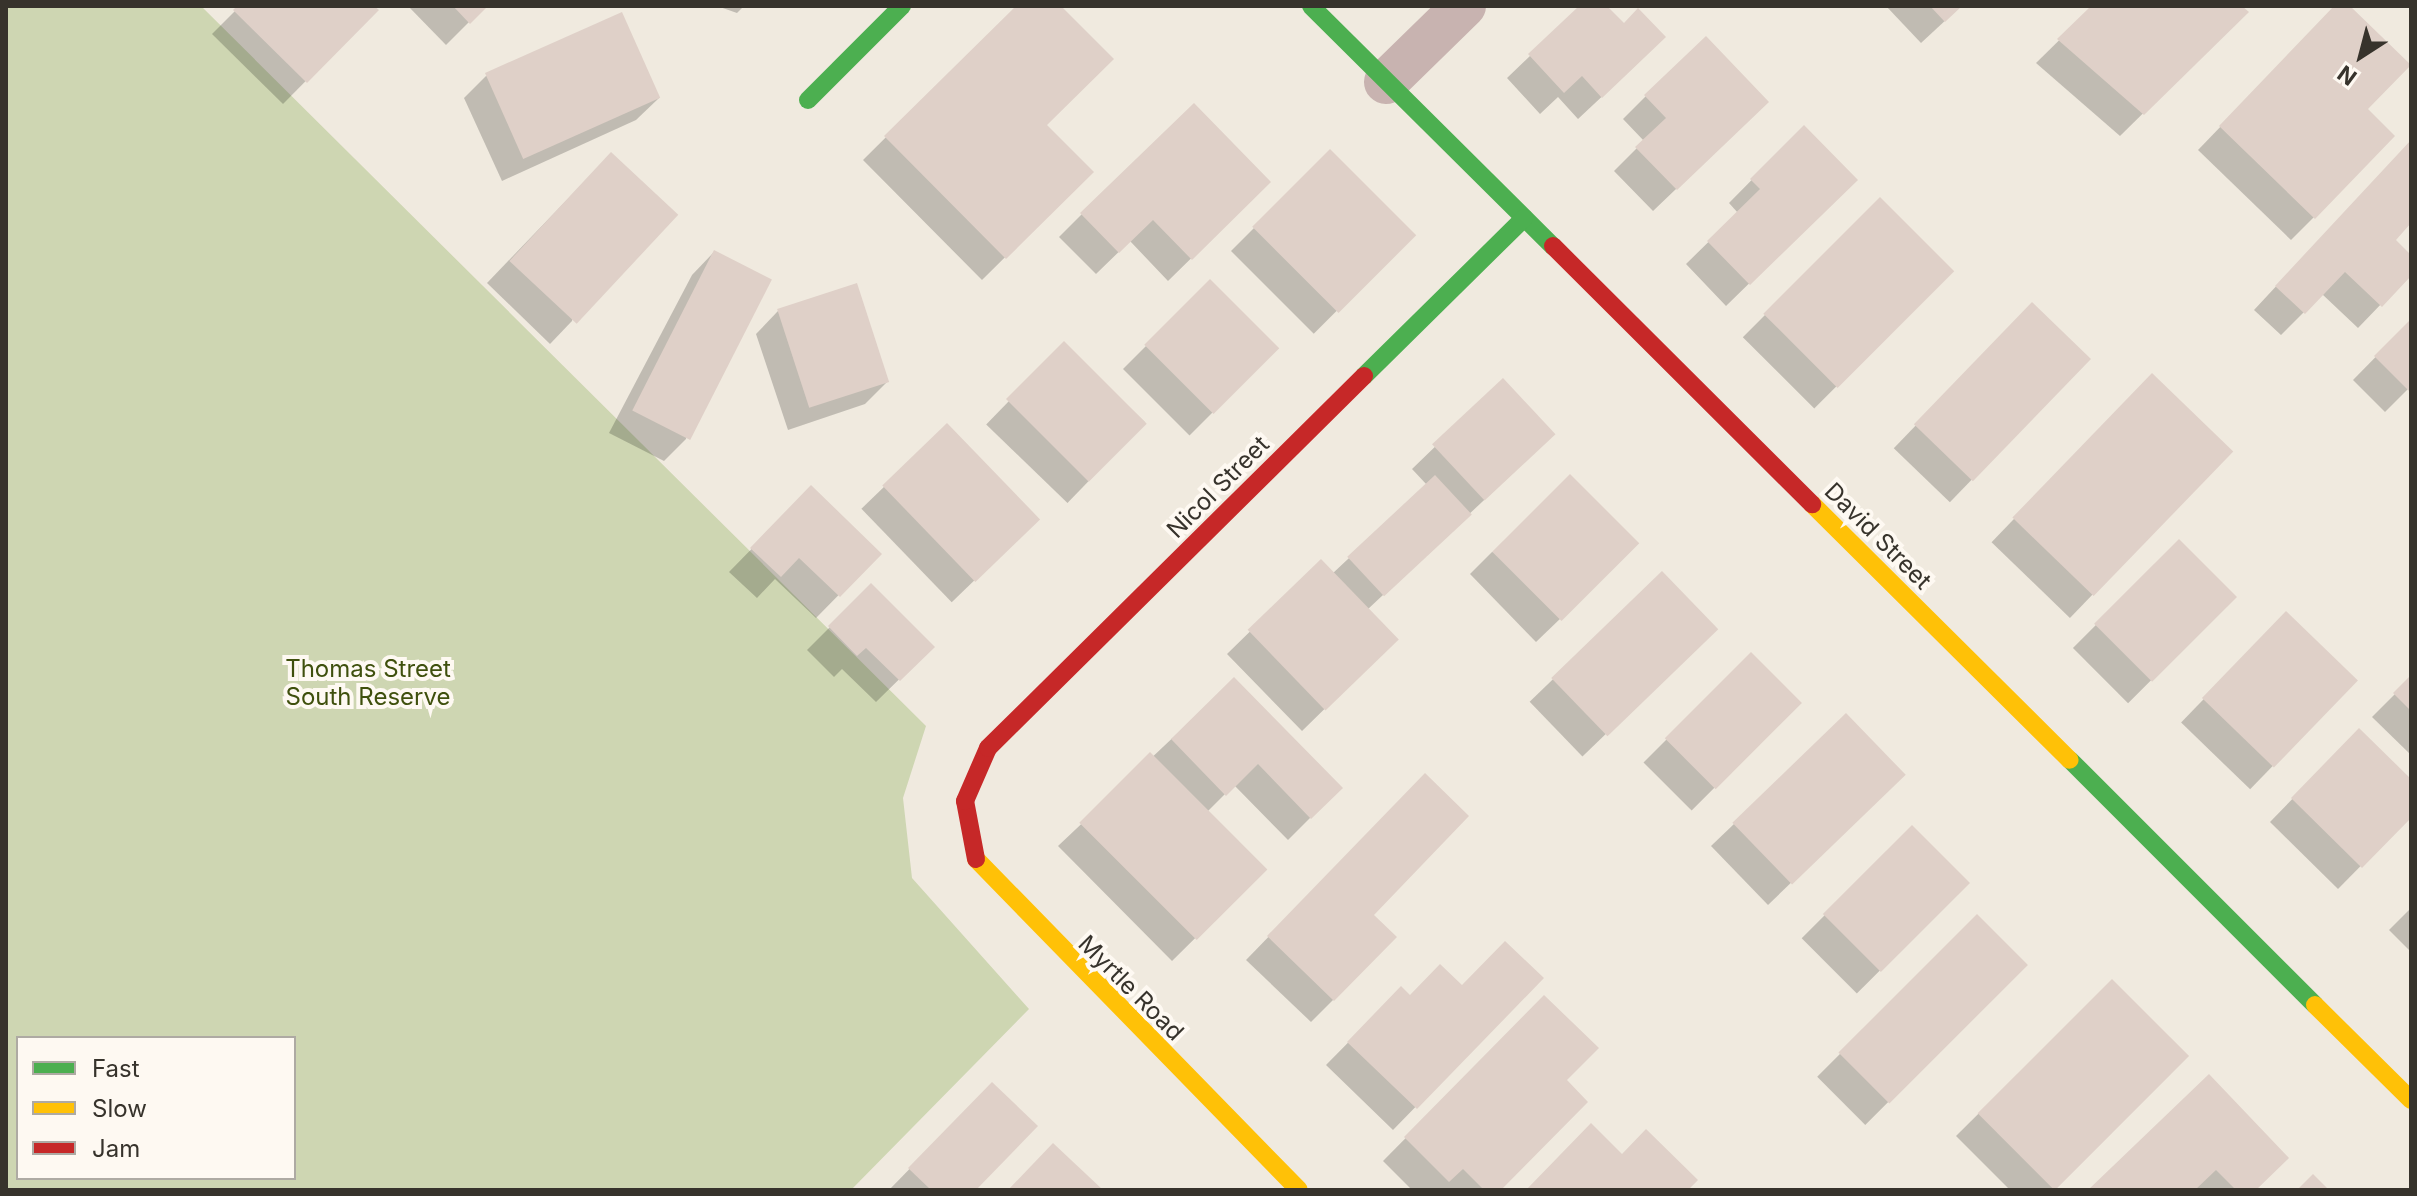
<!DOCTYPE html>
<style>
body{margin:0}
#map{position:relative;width:2417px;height:1196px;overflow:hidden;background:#f0eadf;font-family:Inter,sans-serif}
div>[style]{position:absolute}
.green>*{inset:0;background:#ced6b2}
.shadow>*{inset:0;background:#0003;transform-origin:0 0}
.building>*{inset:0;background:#dfd0c8;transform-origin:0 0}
.street>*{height:44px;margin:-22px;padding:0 22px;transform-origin:22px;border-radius:22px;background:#c8b3b0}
.fast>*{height:18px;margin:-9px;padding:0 9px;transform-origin:9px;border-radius:9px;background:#4caf50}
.slow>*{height:18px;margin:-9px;padding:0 9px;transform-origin:9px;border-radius:9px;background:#ffc107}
.jam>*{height:18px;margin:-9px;padding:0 9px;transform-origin:9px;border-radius:9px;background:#c62828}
span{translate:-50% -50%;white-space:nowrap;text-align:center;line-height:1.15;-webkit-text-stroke:8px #fef9f2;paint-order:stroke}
.street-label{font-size:24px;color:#37332c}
.park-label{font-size:24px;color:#3f500d}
.frame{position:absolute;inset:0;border:8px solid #37332c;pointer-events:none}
.legend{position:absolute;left:16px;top:1036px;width:280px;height:144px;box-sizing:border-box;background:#fef9f2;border:2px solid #aeaaa3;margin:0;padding:10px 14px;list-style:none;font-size:24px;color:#37332c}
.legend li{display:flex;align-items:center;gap:16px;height:40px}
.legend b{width:40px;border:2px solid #aeaaa3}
.north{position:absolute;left:2321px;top:16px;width:80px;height:80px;-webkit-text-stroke:6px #fef9f2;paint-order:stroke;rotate:216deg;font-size:22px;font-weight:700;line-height:32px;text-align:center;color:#37332c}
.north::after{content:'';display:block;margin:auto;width:28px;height:36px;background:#37332c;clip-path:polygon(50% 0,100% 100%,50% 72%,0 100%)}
</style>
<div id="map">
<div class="green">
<i style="clip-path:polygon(evenodd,6px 6px,201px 6px,926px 726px,903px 798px,912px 878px,1029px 1009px,851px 1190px,6px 1190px,6px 6px,18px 1038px,294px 1038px,294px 1178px,18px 1178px,18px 1038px)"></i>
</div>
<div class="shadow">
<i style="clip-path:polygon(240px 6px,371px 6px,376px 10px,283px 104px,212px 34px)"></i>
<i style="clip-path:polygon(408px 6px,485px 6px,446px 45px)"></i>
<i style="clip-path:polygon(717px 6px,744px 6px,737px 13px)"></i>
<i style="clip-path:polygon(1018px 6px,1058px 6px,1044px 125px,1091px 172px,982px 280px,863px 160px)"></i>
<i style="clip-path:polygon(1582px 6px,1604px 6px,1641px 60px,1578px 119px,1558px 97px,1540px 114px,1507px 78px)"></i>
<i style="clip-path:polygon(1886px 6px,1961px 6px,1921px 43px)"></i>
<i style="clip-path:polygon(2094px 6px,2240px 6px,2246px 12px,2120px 136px,2036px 63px)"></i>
<i style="clip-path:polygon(2337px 6px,2348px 6px,2365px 109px,2314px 217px,2291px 240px,2198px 150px)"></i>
<i style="clip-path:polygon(486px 76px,659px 98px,636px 120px,502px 181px,464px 98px)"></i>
<i style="clip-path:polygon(1646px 96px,1744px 124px,1653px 211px,1614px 171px,1644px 141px,1623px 119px)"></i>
<i style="clip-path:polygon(1804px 127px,1855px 180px,1726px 306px,1686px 264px,1738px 213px,1729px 203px)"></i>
<i style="left:1330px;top:152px;width:117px;height:140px;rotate:45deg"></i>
<i style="clip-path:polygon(2388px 166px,2411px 220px,2393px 240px,2411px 257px,2411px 273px,2358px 328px,2322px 294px,2281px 335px,2254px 310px)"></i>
<i style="clip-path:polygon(589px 177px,572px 321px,550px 344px,487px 283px)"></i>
<i style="clip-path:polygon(1269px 182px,1168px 281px,1130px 241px,1096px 274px,1059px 237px,1082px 214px)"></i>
<i style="left:1880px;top:200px;width:101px;height:194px;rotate:45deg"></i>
<i style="clip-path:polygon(714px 252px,686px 439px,664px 461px,609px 433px,692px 275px)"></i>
<i style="left:1210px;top:282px;width:94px;height:123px;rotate:45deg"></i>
<i style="left:2032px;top:305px;width:78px;height:199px;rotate:44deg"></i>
<i style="clip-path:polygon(778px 311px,888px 381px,865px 404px,788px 430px,756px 334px)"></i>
<i style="clip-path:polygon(2411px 321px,2411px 386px,2385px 412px,2353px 380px)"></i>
<i style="left:1064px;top:344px;width:113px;height:112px;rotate:44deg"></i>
<i style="left:2152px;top:376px;width:109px;height:231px;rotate:44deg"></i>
<i style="clip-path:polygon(1503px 381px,1531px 456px,1367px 610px,1396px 639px,1302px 731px,1227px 654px,1321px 562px,1332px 574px,1427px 485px,1412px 469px)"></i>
<i style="left:947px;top:426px;width:130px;height:119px;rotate:46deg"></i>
<i style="clip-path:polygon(811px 488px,879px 554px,816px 618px,775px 579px,757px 598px,729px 572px)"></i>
<i style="left:2179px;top:542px;width:78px;height:150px;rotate:45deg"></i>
<i style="clip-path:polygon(1492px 552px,1614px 567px,1536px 642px,1470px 574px)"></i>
<i style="left:1662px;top:574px;width:76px;height:184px;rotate:46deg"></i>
<i style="clip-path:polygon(871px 586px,932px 647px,876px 702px,842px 669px,834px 677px,807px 650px)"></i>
<i style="left:2286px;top:614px;width:96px;height:151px;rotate:44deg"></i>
<i style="left:1751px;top:655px;width:68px;height:152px;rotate:45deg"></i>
<i style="clip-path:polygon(2411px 678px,2411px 755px,2372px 717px)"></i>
<i style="clip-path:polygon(1234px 680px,1340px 788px,1288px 840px,1234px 785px,1207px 812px,1264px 870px,1172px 961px,1058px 846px)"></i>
<i style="clip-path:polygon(2337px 753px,2411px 782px,2411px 815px,2338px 889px,2270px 822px)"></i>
<i style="clip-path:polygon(1880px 797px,1768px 905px,1711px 846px,1734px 824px)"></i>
<i style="clip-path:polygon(1403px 798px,1333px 1000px,1311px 1022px,1246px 960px)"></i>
<i style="left:1912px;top:828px;width:78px;height:156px;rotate:45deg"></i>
<i style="clip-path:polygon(2411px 908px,2411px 952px,2389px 930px)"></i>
<i style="left:1977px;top:917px;width:68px;height:226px;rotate:45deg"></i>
<i style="clip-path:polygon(1541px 978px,1393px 1130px,1326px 1065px,1401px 989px,1410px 997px)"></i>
<i style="clip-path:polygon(2112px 981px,2186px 1056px,2051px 1190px,2010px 1190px,1956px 1136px)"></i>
<i style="clip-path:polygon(1544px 998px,1564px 1080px,1498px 1190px,1412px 1190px,1383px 1161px)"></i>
<i style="clip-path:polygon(2209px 1077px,2254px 1190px,2091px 1190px)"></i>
<i style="clip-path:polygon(970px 1107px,973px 1190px,889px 1190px)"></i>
</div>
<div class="building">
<i style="clip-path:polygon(237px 6px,374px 6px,379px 10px,307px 83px,233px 10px)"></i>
<i style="clip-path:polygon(453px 6px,488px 6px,470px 24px)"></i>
<i style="clip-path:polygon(1016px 6px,1061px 6px,1114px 59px,1047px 125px,1094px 172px,1006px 259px,884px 136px)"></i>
<i style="clip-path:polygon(1579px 6px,1607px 6px,1624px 23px,1638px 8px,1666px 37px,1602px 98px,1582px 76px,1564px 93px,1528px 54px)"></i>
<i style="clip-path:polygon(1930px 6px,1962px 6px,1945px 22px)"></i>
<i style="clip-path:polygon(2091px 6px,2242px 6px,2249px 12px,2144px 115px,2057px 39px)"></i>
<i style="clip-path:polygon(2334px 6px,2350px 6px,2411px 65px,2368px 109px,2395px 136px,2315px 219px,2219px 126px)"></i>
<i style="left:622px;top:12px;width:94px;height:150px;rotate:66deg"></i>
<i style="clip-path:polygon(1706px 36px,1769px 102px,1677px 190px,1635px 147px,1666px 118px,1644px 95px)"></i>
<i style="clip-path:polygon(1194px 103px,1271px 182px,1192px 260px,1153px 220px,1119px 253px,1080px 213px)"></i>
<i style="clip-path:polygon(1804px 125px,1858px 180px,1750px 285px,1707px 241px,1760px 189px,1750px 179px)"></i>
<i style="clip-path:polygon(2411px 140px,2411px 223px,2396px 240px,2411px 255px,2411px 276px,2382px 307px,2345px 272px,2305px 314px,2275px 286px)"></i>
<i style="left:1330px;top:149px;width:122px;height:110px;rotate:45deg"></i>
<i style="left:611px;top:152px;width:92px;height:149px;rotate:43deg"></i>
<i style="left:1880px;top:197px;width:105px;height:165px;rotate:45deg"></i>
<i style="left:714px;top:250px;width:65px;height:180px;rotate:27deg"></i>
<i style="left:1210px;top:279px;width:98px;height:93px;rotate:45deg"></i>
<i style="left:857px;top:283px;width:104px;height:84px;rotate:72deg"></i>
<i style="left:2032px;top:302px;width:82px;height:170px;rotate:44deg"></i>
<i style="clip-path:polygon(2411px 319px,2411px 389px,2409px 391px,2374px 356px)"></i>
<i style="left:1064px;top:341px;width:117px;height:82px;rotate:45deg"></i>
<i style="left:2152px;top:373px;width:113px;height:201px;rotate:44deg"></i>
<i style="left:1503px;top:378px;width:77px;height:97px;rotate:47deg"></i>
<i style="left:947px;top:423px;width:134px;height:90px;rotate:46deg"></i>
<i style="left:1570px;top:474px;width:98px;height:110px;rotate:45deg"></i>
<i style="left:1435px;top:475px;width:54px;height:120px;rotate:47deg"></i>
<i style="clip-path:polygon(811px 485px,882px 554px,840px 597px,799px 558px,781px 577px,750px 548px)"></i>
<i style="left:2179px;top:539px;width:82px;height:120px;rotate:45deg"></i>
<i style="left:1321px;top:559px;width:112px;height:102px;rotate:46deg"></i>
<i style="left:1662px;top:571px;width:81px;height:154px;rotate:46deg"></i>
<i style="clip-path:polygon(871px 583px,935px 647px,900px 681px,866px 648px,857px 656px,828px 626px)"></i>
<i style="left:2286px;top:611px;width:100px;height:121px;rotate:44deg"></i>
<i style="left:1751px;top:652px;width:72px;height:122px;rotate:45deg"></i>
<i style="clip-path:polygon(2411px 675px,2411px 711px,2393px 693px)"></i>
<i style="clip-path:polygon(1234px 677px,1343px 788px,1311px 819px,1258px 764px,1226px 796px,1171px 739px)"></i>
<i style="left:1846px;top:713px;width:86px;height:158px;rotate:46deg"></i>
<i style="clip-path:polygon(2359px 728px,2411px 779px,2411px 818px,2362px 868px,2291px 798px)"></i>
<i style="left:1150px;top:752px;width:166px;height:100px;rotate:45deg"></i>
<i style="clip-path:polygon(1425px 773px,1469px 816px,1374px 915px,1397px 937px,1334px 1001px,1267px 936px)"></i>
<i style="left:1912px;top:825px;width:82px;height:126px;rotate:45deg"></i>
<i style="left:1977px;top:914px;width:72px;height:196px;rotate:45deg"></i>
<i style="clip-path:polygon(1505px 941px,1544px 978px,1417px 1109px,1347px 1042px,1401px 986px,1410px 995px,1440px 964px,1462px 985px)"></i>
<i style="left:2112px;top:979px;width:109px;height:190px;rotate:45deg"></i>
<i style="clip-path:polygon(1544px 995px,1599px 1048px,1567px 1080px,1588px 1102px,1501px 1190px,1484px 1190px,1463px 1169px,1449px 1182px,1404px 1137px)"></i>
<i style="clip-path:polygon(2209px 1074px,2289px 1158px,2256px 1190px,2236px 1190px,2216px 1170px,2195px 1190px,2088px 1190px)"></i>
<i style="clip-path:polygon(992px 1082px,1038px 1126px,976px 1190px,931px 1190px,908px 1168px)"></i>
<i style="clip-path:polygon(1591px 1123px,1622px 1154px,1646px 1129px,1698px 1180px,1688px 1190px,1526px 1190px)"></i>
<i style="clip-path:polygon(1053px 1143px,1103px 1190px,1008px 1190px)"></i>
<i style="clip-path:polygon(2313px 1174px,2329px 1190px,2297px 1190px)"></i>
</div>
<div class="street">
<i style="left:1386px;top:82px;width:109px;rotate:-44.3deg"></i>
</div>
<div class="fast">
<i style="left:1311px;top:6px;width:341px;rotate:44.8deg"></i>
<i style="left:808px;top:100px;width:133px;rotate:-45deg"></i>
<i style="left:1364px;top:376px;width:225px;rotate:-44.6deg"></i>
<i style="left:2070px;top:760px;width:346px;rotate:45deg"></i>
</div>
<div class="slow">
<i style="left:1812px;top:504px;width:363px;rotate:44.8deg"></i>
<i style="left:976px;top:859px;width:462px;rotate:45.7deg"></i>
<i style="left:2315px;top:1005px;width:135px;rotate:44.7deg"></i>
</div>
<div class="jam">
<i style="left:1553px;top:246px;width:366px;rotate:44.9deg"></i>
<i style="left:976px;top:859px;width:59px;rotate:-100.7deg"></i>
<i style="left:965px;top:801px;width:58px;rotate:-66.5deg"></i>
<i style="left:988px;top:748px;width:529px;rotate:-44.69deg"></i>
</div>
<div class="street-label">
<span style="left:1218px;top:487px;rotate:-45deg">Nicol Street</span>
<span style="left:1878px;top:536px;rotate:45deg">David Street</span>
<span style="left:1131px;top:988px;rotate:45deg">Myrtle Road</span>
</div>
<div class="park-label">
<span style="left:368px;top:683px">Thomas Street<br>South Reserve</span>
</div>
<div class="frame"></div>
<ul class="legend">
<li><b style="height:10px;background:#4caf50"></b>Fast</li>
<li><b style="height:10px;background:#ffc107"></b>Slow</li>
<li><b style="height:10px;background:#c62828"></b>Jam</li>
</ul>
<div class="north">N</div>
</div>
